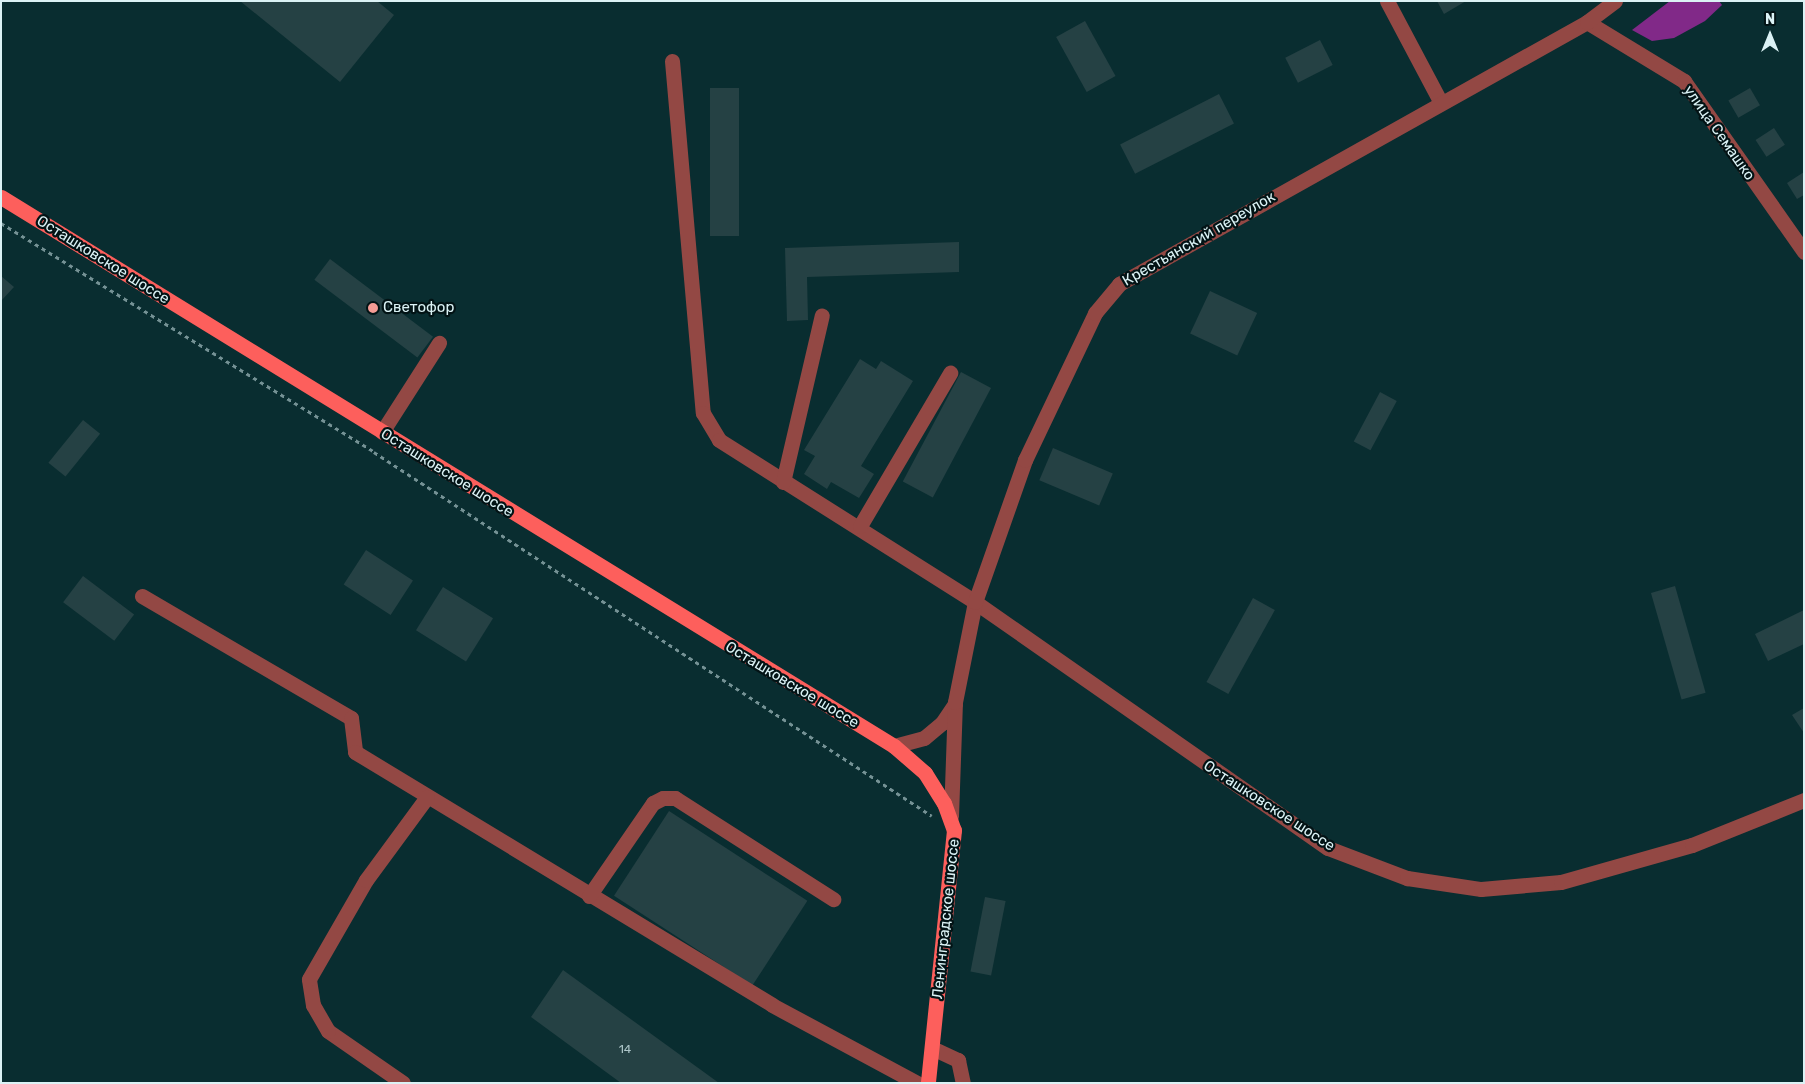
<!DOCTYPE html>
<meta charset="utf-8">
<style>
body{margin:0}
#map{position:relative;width:1805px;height:1084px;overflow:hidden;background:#092d30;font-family:Rubik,sans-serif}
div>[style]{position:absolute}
.water>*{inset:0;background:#812988}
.building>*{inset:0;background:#254144;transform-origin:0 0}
.path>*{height:2.5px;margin-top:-1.25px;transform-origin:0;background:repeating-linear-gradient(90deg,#759295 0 4px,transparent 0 8px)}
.minor>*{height:15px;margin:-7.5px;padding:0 7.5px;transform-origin:7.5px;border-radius:7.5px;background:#934844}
.major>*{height:15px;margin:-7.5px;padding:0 7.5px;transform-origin:7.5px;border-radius:7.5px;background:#fd5f5c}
.dots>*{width:14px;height:14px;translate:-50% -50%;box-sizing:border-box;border:2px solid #021315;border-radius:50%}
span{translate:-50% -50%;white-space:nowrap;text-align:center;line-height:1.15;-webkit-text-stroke:4.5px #021315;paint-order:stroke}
.number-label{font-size:12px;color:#aec6c9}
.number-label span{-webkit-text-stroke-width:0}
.street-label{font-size:15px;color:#dbf2f5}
.poi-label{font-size:15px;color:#dbf2f5}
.left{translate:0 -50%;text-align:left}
.frame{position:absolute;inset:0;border:2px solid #dbf2f5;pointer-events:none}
.north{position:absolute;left:1745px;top:10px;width:50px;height:50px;-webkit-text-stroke:4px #021315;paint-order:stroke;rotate:0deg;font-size:14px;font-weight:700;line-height:20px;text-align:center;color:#dbf2f5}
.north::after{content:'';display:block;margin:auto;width:18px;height:22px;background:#dbf2f5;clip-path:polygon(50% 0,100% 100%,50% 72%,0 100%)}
</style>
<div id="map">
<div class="water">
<i style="clip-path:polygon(1670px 1px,1719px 1px,1722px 5px,1705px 21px,1674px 38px,1652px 41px,1632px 30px)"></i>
</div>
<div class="building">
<i style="clip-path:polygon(240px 1px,377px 1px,394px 15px,340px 82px)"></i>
<i style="clip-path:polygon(1437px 1px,1466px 1px,1444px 14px)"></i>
<i style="left:1085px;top:21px;width:63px;height:33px;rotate:61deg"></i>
<i style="left:1320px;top:40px;width:28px;height:39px;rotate:63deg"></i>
<i style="left:710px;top:88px;width:29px;height:148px"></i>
<i style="left:1750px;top:88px;width:20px;height:25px;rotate:60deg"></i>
<i style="left:1219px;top:94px;width:33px;height:111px;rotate:63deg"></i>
<i style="left:1774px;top:128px;width:20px;height:22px;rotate:57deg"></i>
<i style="clip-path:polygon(1804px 172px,1804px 195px,1797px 199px,1787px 183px)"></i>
<i style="clip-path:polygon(959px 242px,959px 272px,807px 277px,808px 320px,787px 321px,785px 248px)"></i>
<i style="left:330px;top:259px;width:129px;height:26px;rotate:37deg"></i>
<i style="clip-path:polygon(1px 276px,14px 287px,1px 301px)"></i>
<i style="left:1210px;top:291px;width:52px;height:47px;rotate:25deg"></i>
<i style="clip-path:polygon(860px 359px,876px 369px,881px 361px,913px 381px,861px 466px,874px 474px,859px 498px,831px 482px,827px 489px,804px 474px,815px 456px,804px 450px)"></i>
<i style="left:961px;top:372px;width:34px;height:124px;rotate:28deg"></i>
<i style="left:1380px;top:392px;width:19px;height:56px;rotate:28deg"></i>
<i style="left:83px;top:420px;width:22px;height:55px;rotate:39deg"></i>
<i style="left:1053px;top:448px;width:65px;height:35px;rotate:23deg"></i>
<i style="left:366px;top:550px;width:56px;height:41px;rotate:33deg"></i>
<i style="left:83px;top:576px;width:64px;height:33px;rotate:37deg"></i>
<i style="left:1675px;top:586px;width:111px;height:25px;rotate:74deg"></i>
<i style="left:443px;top:587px;width:59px;height:51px;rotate:32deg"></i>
<i style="left:1253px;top:598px;width:25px;height:96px;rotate:29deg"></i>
<i style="clip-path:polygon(1804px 610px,1804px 644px,1768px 661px,1755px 634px)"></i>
<i style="clip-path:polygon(1804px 708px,1804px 733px,1792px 715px)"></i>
<i style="left:669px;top:811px;width:165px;height:101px;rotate:33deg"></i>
<i style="left:985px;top:897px;width:21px;height:76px;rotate:11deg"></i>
<i style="clip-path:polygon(563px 970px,719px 1083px,621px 1083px,531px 1017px)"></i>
</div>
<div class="path">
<i style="left:1px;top:223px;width:438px;rotate:31.5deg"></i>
<i style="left:374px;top:452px;width:666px;rotate:33.12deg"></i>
</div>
<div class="minor">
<i style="left:1387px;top:1px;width:113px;rotate:62.1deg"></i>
<i style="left:1587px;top:22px;width:114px;rotate:31.3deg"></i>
<i style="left:1684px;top:81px;width:209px;rotate:54.9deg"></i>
<i style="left:672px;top:61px;width:353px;rotate:85deg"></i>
<i style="left:703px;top:413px;width:31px;rotate:59deg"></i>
<i style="left:719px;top:440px;width:303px;rotate:32.3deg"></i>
<i style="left:975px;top:602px;width:430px;rotate:34.9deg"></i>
<i style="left:1328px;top:848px;width:85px;rotate:20.8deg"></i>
<i style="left:1407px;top:878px;width:75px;rotate:8.5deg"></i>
<i style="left:1481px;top:889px;width:80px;rotate:-5deg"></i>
<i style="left:1561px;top:882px;width:136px;rotate:-15.8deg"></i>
<i style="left:1692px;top:845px;width:121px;rotate:-21.9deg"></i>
<i style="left:382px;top:432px;width:106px;rotate:-57.4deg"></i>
<i style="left:783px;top:482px;width:171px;rotate:-76.9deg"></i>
<i style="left:860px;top:526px;width:178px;rotate:-59.5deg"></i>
<i style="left:142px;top:596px;width:242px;rotate:30.3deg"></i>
<i style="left:351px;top:718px;width:34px;rotate:83deg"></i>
<i style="left:355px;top:752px;width:488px;rotate:31.2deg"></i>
<i style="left:772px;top:1005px;width:165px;rotate:28.3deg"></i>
<i style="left:894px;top:746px;width:31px;rotate:-15deg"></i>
<i style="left:924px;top:738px;width:23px;rotate:-40deg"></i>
<i style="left:942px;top:723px;width:23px;rotate:-56deg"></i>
<i style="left:951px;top:816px;width:114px;rotate:-88deg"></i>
<i style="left:955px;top:702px;width:102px;rotate:-78.7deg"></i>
<i style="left:975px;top:602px;width:151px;rotate:-70.6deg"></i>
<i style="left:1025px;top:460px;width:163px;rotate:-64.5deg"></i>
<i style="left:1095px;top:313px;width:38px;rotate:-50deg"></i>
<i style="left:1119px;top:284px;width:536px;rotate:-29.24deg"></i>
<i style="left:1587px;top:22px;width:35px;rotate:-37deg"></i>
<i style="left:589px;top:896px;width:113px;rotate:-55.5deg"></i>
<i style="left:653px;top:803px;width:11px;rotate:-27deg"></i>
<i style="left:663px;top:798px;width:12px"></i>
<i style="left:675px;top:798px;width:188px;rotate:32.6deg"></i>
<i style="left:932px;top:1048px;width:29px;rotate:25deg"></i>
<i style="left:958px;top:1060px;width:24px;rotate:78deg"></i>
<i style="left:403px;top:1083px;width:91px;rotate:-145.3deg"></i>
<i style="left:328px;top:1031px;width:30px;rotate:-120deg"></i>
<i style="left:313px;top:1005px;width:26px;rotate:-99deg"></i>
<i style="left:309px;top:979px;width:114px;rotate:-60.1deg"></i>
<i style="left:366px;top:880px;width:103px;rotate:-53.7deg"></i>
</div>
<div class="major">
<i style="left:1px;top:197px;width:1048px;rotate:31.58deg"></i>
<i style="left:894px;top:746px;width:41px;rotate:41.1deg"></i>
<i style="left:925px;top:773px;width:36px;rotate:58deg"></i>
<i style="left:944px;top:803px;width:29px;rotate:70deg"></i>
<i style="left:954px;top:830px;width:254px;rotate:95.9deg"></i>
</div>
<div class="dots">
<i style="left:373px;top:308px;background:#f59c95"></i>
</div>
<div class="number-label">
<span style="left:625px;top:1050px">14</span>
</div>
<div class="street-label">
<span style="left:1719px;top:133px;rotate:55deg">улица Семашко</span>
<span style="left:1199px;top:239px;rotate:-30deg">Крестьянский переулок</span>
<span style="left:103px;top:260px;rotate:32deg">Осташковское шоссе</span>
<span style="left:447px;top:473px;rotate:32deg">Осташковское шоссе</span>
<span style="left:792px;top:685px;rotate:31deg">Осташковское шоссе</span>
<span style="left:1269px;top:806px;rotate:33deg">Осташковское шоссе</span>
<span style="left:946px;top:919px;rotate:-84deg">Ленинградское шоссе</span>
</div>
<div class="poi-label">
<span class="left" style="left:383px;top:308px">Светофор</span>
</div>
<div class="frame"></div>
<div class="north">N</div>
</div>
